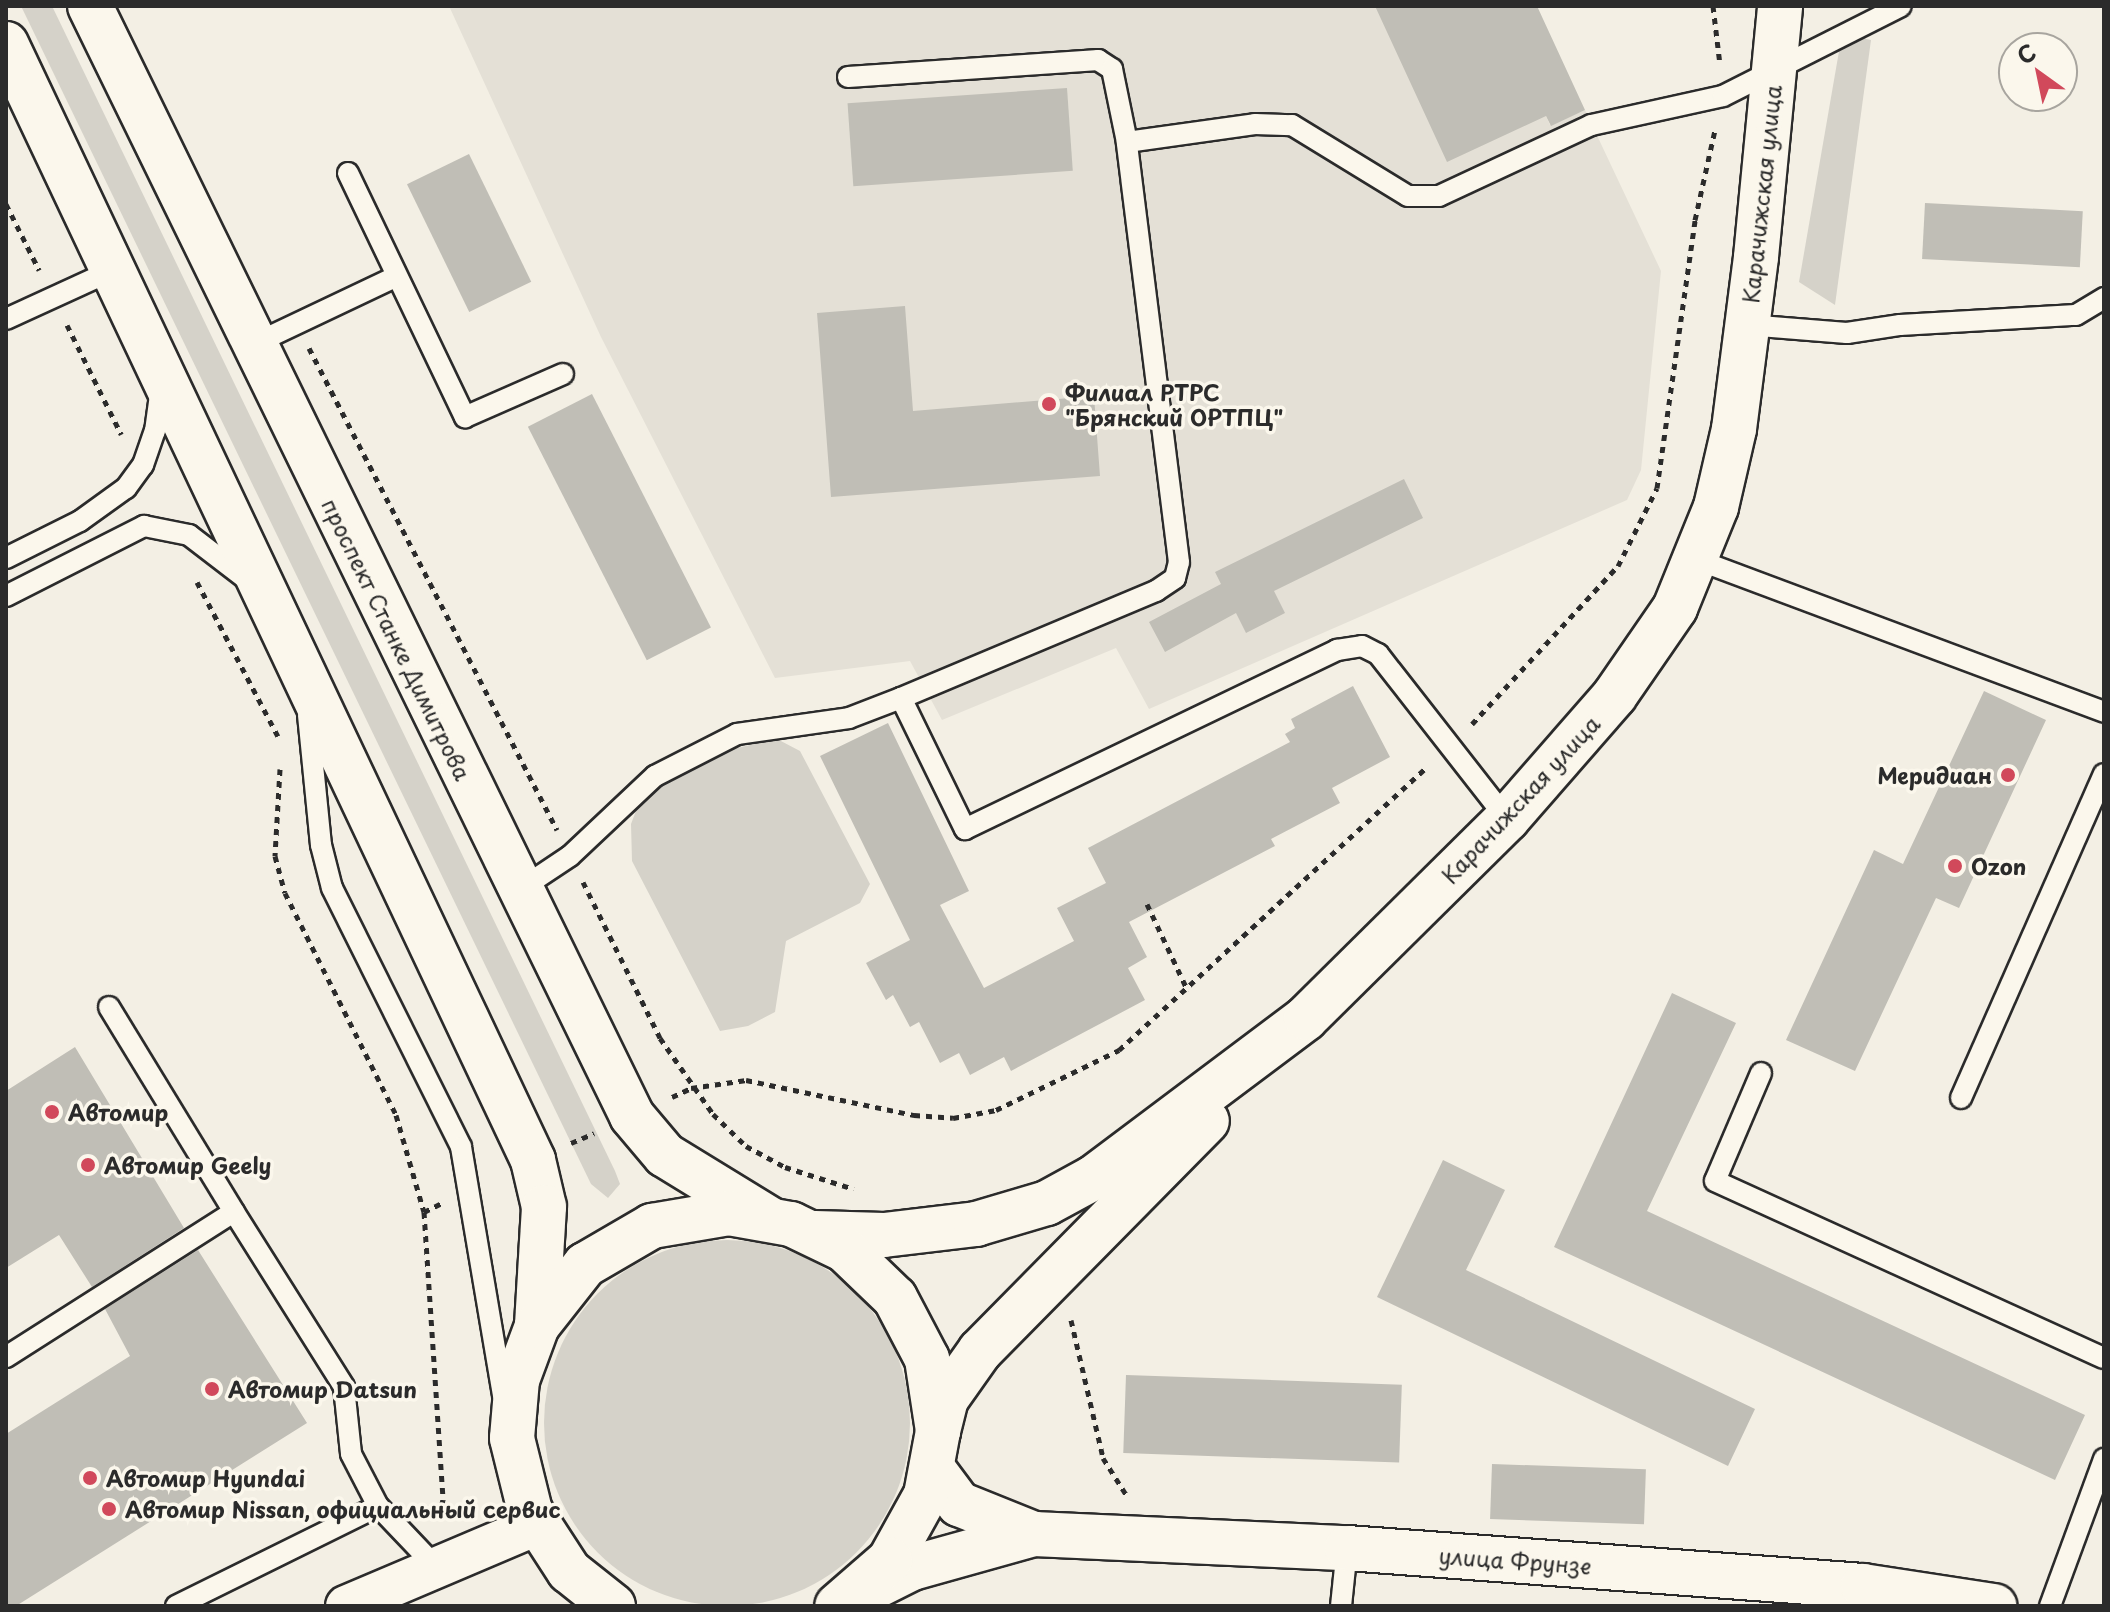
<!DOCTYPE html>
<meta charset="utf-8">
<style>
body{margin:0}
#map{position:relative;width:2110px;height:1612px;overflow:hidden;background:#f3efe4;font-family:"Playpen Sans",sans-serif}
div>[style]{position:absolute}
.built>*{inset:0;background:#e4e0d6}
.green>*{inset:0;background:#d5d2c9}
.round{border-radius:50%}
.building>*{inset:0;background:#c0beb6;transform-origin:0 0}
.path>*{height:5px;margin-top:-2.5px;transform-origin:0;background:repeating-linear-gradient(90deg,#2b2b2b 0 6px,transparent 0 12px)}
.roads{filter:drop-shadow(2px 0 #2b2b2b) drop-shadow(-2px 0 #2b2b2b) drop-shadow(0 2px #2b2b2b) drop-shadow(0 -2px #2b2b2b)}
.service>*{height:20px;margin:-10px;padding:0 10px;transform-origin:10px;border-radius:10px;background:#fbf7ec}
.minor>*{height:40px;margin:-20px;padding:0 20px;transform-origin:20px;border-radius:20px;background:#fbf7ec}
.tertiary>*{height:44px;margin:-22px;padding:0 22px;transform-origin:22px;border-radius:22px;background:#fbf7ec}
.secondary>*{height:44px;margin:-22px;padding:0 22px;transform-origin:22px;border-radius:22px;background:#fbf7ec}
.primary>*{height:44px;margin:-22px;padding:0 22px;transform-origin:22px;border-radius:22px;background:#fbf7ec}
.dots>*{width:22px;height:22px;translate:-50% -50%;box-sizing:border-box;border:4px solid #fbf7ec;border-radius:50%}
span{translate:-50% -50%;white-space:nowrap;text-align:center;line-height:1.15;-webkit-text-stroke:7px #fbf7ec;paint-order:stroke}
.street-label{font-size:22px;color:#2b2b2b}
.poi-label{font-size:22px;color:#2b2b2b;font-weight:700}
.left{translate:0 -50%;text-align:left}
.right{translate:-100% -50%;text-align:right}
.frame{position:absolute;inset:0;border:8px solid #2b2b2b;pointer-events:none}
.north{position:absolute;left:1998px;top:32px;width:80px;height:80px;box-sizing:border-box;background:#fbf7ec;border:2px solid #a8a59f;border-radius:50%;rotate:327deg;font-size:22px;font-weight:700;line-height:32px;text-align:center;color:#2b2b2b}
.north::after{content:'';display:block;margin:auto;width:28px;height:36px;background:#d1495b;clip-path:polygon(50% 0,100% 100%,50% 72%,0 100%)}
</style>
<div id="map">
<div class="built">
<i style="clip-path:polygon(449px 6px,1495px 6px,1550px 125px,1585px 110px,1661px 271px,1641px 470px,1627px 500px,1149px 709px,1116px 648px,942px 720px,910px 661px,775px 678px,601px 337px)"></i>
</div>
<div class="green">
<i style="clip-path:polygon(21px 6px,52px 6px,615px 1171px,620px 1184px,608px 1198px,591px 1184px)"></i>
<i style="clip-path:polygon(1842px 34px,1871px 40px,1835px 305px,1799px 282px)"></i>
<i style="clip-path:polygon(777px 739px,800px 751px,870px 884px,860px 903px,786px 941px,775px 1012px,748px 1026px,720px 1031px,632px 861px,631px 824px,639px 803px,667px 776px,705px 755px)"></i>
<i class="round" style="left:544px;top:1240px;width:366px;height:366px"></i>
</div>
<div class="building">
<i style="clip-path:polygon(1375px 6px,1537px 6px,1585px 110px,1551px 126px,1546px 116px,1447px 162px)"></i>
<i style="left:1067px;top:88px;width:83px;height:220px;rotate:86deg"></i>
<i style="left:469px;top:154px;width:142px;height:69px;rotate:64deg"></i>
<i style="left:1925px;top:203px;width:158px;height:56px;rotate:3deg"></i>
<i style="clip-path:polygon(905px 306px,913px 411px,1094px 396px,1100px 476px,831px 497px,817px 313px)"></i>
<i style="left:592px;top:394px;width:262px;height:72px;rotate:63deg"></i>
<i style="clip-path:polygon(1404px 479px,1423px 518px,1274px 591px,1285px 613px,1246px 633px,1236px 613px,1165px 652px,1149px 622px,1221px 584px,1215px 572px)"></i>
<i style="clip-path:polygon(1353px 686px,1390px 757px,1332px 788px,1340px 803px,1271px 839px,1275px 846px,1129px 922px,1147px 957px,1128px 968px,1145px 1000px,1011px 1071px,1004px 1057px,970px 1075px,959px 1053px,940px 1063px,919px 1022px,910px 1027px,893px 995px,886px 1000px,866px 963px,910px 940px,820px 756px,888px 723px,969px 891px,940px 905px,984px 988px,1074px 941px,1057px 908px,1106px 883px,1088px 848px,1290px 742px,1285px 734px,1295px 728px,1291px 719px)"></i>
<i style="clip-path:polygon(1984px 691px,2046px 720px,1959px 908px,1936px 898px,1855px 1071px,1786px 1040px,1874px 850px,1903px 864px)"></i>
<i style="clip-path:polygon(1672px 993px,1736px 1023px,1647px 1211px,2085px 1415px,2055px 1480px,1554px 1247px)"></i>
<i style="clip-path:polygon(75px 1047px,184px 1228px,92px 1287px,59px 1235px,6px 1268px,6px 1091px)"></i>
<i style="clip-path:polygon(1443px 1160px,1505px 1190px,1466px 1270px,1755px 1409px,1728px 1466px,1377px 1297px)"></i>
<i style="clip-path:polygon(198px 1250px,307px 1423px,16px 1606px,6px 1606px,6px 1434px,130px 1356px,105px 1309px)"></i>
<i style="left:1126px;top:1375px;width:276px;height:78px;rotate:2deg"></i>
<i style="left:1492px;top:1464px;width:154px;height:55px;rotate:2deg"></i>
</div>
<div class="path">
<i style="left:1713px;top:6px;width:59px;rotate:83.2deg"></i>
<i style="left:6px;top:204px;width:74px;rotate:63.4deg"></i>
<i style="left:67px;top:325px;width:122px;rotate:63.6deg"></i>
<i style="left:309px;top:348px;width:542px;rotate:62.77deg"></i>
<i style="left:197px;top:582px;width:174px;rotate:62.3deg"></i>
<i style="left:1472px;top:724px;width:215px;rotate:-47.3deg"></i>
<i style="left:1618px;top:566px;width:87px;rotate:-63.4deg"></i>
<i style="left:1657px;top:488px;width:271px;rotate:-81.9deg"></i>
<i style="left:1695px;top:220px;width:92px;rotate:-77.5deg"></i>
<i style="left:280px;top:769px;width:87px;rotate:93.3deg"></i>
<i style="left:275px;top:856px;width:38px;rotate:75deg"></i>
<i style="left:285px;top:893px;width:248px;rotate:63.4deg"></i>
<i style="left:396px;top:1115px;width:101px;rotate:73.9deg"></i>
<i style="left:424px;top:1212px;width:289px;rotate:86.2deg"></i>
<i style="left:443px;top:1500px;width:23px;rotate:108deg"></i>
<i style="left:583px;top:882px;width:174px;rotate:63.7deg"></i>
<i style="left:660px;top:1038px;width:93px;rotate:55.1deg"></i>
<i style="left:713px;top:1114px;width:46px;rotate:44.1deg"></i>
<i style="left:746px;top:1146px;width:44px;rotate:28.3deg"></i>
<i style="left:785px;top:1167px;width:72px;rotate:17.7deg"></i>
<i style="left:1147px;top:904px;width:96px;rotate:64.8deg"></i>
<i style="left:672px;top:1097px;width:21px;rotate:-25deg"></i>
<i style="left:691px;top:1088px;width:56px;rotate:-8.3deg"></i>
<i style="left:746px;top:1080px;width:172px;rotate:11.8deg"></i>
<i style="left:914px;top:1115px;width:39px;rotate:4deg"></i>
<i style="left:953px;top:1118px;width:44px;rotate:-10.5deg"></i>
<i style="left:996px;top:1110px;width:137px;rotate:-26deg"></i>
<i style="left:1119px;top:1050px;width:418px;rotate:-42.6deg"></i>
<i style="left:571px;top:1143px;width:25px;rotate:-23deg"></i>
<i style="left:424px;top:1212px;width:20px;rotate:-27deg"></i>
<i style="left:1071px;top:1320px;width:142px;rotate:76.9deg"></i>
<i style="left:1103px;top:1458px;width:45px;rotate:57.7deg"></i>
</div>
<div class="roads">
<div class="service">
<i style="left:848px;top:77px;width:251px;rotate:-3.9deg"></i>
<i style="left:1098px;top:60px;width:17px;rotate:33deg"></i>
<i style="left:1112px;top:69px;width:75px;rotate:78.4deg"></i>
<i style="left:348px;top:173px;width:271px;rotate:64.4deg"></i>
<i style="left:465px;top:417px;width:107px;rotate:-23.7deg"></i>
<i style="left:6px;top:319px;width:120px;rotate:-24.6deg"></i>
<i style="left:1747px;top:325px;width:100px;rotate:4.6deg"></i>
<i style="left:1847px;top:333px;width:54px;rotate:-8.6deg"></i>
<i style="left:1900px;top:325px;width:176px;rotate:-3.3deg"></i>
<i style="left:2076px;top:315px;width:33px;rotate:-31deg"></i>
<i style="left:254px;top:344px;width:158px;rotate:-25.4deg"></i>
<i style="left:6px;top:558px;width:83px;rotate:-26.6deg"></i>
<i style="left:80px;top:521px;width:57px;rotate:-35.7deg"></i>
<i style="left:126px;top:488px;width:29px;rotate:-54deg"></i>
<i style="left:143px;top:465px;width:36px;rotate:-71deg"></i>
<i style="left:155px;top:431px;width:43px;rotate:-82.1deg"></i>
<i style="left:1698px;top:560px;width:434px;rotate:20.5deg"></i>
<i style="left:6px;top:596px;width:155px;rotate:-26.9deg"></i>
<i style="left:144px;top:526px;width:46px;rotate:11.3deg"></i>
<i style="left:189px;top:535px;width:71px;rotate:37.5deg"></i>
<i style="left:901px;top:698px;width:277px;rotate:-22.8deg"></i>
<i style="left:1156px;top:591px;width:23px;rotate:-34deg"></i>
<i style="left:1175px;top:578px;width:16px;rotate:-76deg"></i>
<i style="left:1179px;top:562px;width:423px;rotate:-97.1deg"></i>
<i style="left:1127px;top:142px;width:129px;rotate:-8deg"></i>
<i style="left:1255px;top:124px;width:37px;rotate:2deg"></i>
<i style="left:1292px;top:125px;width:136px;rotate:31.5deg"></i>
<i style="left:1408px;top:196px;width:31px"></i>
<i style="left:1439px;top:196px;width:168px;rotate:-25deg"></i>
<i style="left:1591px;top:125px;width:135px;rotate:-12.4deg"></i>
<i style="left:1723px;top:96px;width:199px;rotate:-26.8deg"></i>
<i style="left:308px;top:715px;width:131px;rotate:84.3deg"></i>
<i style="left:321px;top:845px;width:44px;rotate:75.7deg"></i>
<i style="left:332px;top:888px;width:289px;rotate:63.5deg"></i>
<i style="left:461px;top:1147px;width:252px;rotate:80.4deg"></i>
<i style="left:519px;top:890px;width:61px;rotate:-33.7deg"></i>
<i style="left:570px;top:856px;width:117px;rotate:-43.3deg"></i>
<i style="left:655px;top:776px;width:92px;rotate:-27.1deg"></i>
<i style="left:737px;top:734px;width:113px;rotate:-8.1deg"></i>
<i style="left:849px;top:718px;width:56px;rotate:-21deg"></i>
<i style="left:901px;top:698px;width:146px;rotate:64deg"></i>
<i style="left:965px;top:829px;width:413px;rotate:-25.7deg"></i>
<i style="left:1337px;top:650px;width:25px;rotate:-9deg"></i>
<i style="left:1362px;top:646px;width:18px;rotate:27deg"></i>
<i style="left:1378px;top:654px;width:209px;rotate:52deg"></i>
<i style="left:109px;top:1007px;width:240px;rotate:58.6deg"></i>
<i style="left:1761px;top:1073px;width:117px;rotate:113.1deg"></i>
<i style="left:1715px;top:1181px;width:427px;rotate:24.5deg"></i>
<i style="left:1961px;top:1098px;width:354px;rotate:-66.2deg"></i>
<i style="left:6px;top:1357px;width:270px;rotate:-32.5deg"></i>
<i style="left:234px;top:1212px;width:207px;rotate:57.8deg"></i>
<i style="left:344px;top:1387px;width:67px;rotate:84deg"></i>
<i style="left:351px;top:1454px;width:59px;rotate:62.6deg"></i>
<i style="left:378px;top:1506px;width:86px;rotate:46.4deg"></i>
<i style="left:176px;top:1606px;width:225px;rotate:-26.3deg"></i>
<i style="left:1341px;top:1606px;width:58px;rotate:-84.1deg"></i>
<i style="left:2050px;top:1606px;width:157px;rotate:-69.8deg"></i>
</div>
<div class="minor">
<i style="left:346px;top:1606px;width:207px;rotate:-23deg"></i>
</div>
<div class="tertiary">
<i style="left:933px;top:1469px;width:44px;rotate:53.4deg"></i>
<i style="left:959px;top:1504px;width:81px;rotate:21.8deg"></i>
<i style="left:1034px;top:1534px;width:313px;rotate:2.6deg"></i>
<i style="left:1347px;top:1548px;width:517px;rotate:4.21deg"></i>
<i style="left:1863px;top:1586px;width:133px;rotate:8.7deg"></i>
<i style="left:856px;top:1596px;width:63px;rotate:-26.6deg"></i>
<i style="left:912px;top:1568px;width:127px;rotate:-15.6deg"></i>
</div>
<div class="secondary">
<i style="left:815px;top:1233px;width:69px;rotate:1.7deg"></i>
<i style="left:884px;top:1235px;width:93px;rotate:-6.8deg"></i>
<i style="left:976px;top:1224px;width:74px;rotate:-16.5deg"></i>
<i style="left:1047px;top:1203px;width:52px;rotate:-28.5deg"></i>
<i style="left:1093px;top:1178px;width:266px;rotate:-36.9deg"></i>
<i style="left:1306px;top:1018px;width:283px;rotate:-44.7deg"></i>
<i style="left:1507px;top:819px;width:164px;rotate:-48.9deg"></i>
<i style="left:1615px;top:695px;width:106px;rotate:-55.4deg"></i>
<i style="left:1675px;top:608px;width:109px;rotate:-67.9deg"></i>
<i style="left:1716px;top:507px;width:80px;rotate:-77deg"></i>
<i style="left:1734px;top:429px;width:173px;rotate:-82.7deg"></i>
<i style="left:1756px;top:257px;width:252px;rotate:-84.5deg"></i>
<i style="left:938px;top:1431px;width:33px;rotate:-76deg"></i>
<i style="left:946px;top:1399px;width:59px;rotate:-54.7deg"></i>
<i style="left:980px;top:1351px;width:323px;rotate:-45.4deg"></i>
</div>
<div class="primary">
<i style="left:90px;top:6px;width:1235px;rotate:63.97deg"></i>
<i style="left:632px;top:1116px;width:51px;rotate:49.8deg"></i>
<i style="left:665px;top:1155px;width:121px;rotate:31.5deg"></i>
<i style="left:6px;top:44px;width:1234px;rotate:64.72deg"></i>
<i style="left:533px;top:1160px;width:48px;rotate:76.8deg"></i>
<i style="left:544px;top:1207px;width:119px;rotate:93.4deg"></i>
<i style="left:613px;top:1606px;width:56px;rotate:-141.5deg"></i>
<i style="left:569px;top:1571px;width:72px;rotate:-123deg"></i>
<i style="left:530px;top:1511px;width:75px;rotate:-103.9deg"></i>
<i style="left:512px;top:1438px;width:58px;rotate:-85.1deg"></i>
<i style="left:517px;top:1380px;width:58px;rotate:-69.7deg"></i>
<i style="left:537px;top:1326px;width:78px;rotate:-51.8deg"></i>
<i style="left:585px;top:1265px;width:78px;rotate:-30.2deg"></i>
<i style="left:652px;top:1226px;width:78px;rotate:-9.6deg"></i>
<i style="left:729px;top:1213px;width:63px;rotate:10.1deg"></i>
<i style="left:791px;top:1224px;width:60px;rotate:25.7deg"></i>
<i style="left:845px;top:1250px;width:69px;rotate:43.8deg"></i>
<i style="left:895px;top:1298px;width:69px;rotate:62.3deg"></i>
<i style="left:927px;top:1359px;width:73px;rotate:81.3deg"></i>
<i style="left:938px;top:1431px;width:65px;rotate:100.6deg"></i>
<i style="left:926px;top:1495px;width:74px;rotate:119deg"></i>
<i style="left:890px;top:1560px;width:70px;rotate:139deg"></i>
</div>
</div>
<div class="dots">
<i style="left:1049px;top:404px;background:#d1495b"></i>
<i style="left:2008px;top:775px;background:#d1495b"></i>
<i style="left:1955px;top:866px;background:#d1495b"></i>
<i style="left:52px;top:1112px;background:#d1495b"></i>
<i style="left:88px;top:1165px;background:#d1495b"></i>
<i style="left:212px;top:1389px;background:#d1495b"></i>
<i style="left:90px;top:1478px;background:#d1495b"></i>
<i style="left:109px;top:1509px;background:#d1495b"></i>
</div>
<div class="street-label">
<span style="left:1761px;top:194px;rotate:-84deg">Карачижская улица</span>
<span style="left:397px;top:639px;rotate:64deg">проспект Станке Димитрова</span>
<span style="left:1520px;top:799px;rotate:-47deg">Карачижская улица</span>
<span style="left:1515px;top:1560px;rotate:4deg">улица Фрунзе</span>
</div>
<div class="poi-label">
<span class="left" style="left:1065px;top:404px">Филиал РТРС<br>"Брянский ОРТПЦ"</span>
<span class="right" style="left:1992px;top:775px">Меридиан</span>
<span class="left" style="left:1971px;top:866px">Ozon</span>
<span class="left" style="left:68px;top:1112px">Автомир</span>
<span class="left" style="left:104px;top:1165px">Автомир Geely</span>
<span class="left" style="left:228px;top:1389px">Автомир Datsun</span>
<span class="left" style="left:106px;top:1478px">Автомир Hyundai</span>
<span class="left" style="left:125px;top:1509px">Автомир Nissan, официальный сервис</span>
</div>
<div class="frame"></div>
<div class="north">С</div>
</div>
